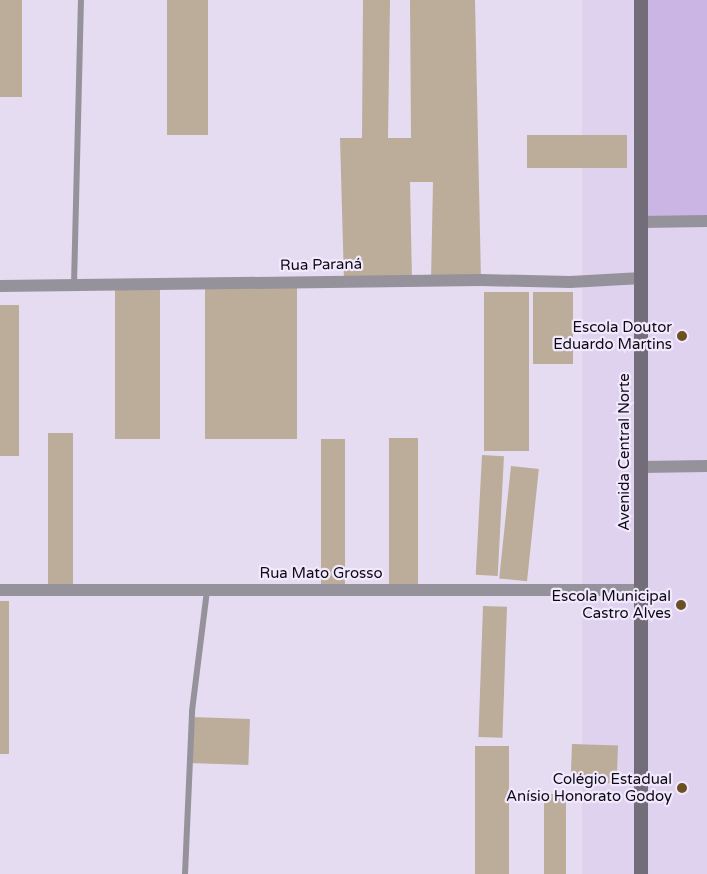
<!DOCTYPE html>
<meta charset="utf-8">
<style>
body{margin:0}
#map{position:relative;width:707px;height:874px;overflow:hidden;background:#e5dcf1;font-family:"Varela Round",sans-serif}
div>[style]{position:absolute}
.built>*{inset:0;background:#ded2ee;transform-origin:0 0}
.green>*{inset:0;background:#cab5e4;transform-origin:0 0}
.building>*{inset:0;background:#bbad9a;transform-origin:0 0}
.service>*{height:6px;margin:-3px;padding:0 3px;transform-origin:3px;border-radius:3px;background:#96929b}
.minor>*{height:12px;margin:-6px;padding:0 6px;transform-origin:6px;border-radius:6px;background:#96929b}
.secondary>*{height:14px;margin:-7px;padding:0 7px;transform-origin:7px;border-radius:7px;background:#736d7a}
.dots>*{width:14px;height:14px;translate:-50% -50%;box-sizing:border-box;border:2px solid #f2e9ff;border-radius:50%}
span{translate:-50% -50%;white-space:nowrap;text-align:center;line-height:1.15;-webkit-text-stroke:4.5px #f2e9ff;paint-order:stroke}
.street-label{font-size:15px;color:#0d0a11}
.poi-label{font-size:15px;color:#0d0a11}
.right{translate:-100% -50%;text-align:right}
</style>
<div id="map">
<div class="built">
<i style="left:582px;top:0;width:125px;height:874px"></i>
</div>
<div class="green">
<i style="left:642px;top:0;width:65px;height:223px"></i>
</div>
<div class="building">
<i style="left:0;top:0;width:22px;height:97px"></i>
<i style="left:167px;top:0;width:41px;height:135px"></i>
<i style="clip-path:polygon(363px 0,390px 0,388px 138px,411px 138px,410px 0,475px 0,481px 280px,431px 280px,433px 182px,410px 182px,412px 281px,344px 281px,340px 138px,362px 138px)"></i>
<i style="left:627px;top:135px;width:33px;height:100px;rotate:90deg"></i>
<i style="left:297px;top:282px;width:157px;height:92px;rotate:90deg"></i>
<i style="left:115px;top:284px;width:45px;height:155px"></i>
<i style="left:484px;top:292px;width:45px;height:159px"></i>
<i style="left:533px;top:292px;width:40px;height:72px"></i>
<i style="left:0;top:305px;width:19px;height:151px"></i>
<i style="left:48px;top:433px;width:25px;height:151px"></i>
<i style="left:389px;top:438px;width:29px;height:153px"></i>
<i style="left:321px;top:439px;width:24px;height:152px"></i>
<i style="left:482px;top:455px;width:22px;height:120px;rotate:3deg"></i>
<i style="left:511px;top:466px;width:28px;height:113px;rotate:6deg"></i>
<i style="left:0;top:601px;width:9px;height:153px"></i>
<i style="left:483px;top:606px;width:24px;height:131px;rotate:2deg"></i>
<i style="left:191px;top:717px;width:59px;height:46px;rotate:2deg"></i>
<i style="left:572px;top:744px;width:46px;height:38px;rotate:2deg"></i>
<i style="left:475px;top:746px;width:34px;height:128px"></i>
<i style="left:544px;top:794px;width:22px;height:80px"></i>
</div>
<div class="service">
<i style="left:74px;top:285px;width:285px;rotate:-88.6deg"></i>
<i style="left:185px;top:874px;width:163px;rotate:-87.5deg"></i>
<i style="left:192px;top:711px;width:121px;rotate:-82.9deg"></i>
</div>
<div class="minor">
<i style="left:641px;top:222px;width:66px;rotate:-0.9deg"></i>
<i style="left:0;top:286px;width:481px;rotate:-0.7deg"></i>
<i style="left:481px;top:280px;width:89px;rotate:1.3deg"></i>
<i style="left:570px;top:282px;width:72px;rotate:-3.2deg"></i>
<i style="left:641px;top:467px;width:66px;rotate:-0.9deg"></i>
<i style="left:0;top:590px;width:641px"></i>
</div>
<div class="secondary">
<i style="left:641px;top:874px;width:874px;rotate:-90deg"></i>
</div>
<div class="dots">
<i style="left:682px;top:336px;background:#6c4f23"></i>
<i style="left:681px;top:605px;background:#6c4f23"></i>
<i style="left:682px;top:788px;background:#6c4f23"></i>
</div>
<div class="street-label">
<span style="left:321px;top:265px;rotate:-1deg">Rua Paraná</span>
<span style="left:625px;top:452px;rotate:-90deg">Avenida Central Norte</span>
<span style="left:321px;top:574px">Rua Mato Grosso</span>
</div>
<div class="poi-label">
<span class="right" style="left:672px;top:336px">Escola Doutor<br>Eduardo Martins</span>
<span class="right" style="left:671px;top:605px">Escola Municipal<br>Castro Alves</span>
<span class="right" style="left:672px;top:788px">Colégio Estadual<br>Anísio Honorato Godoy</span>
</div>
</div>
